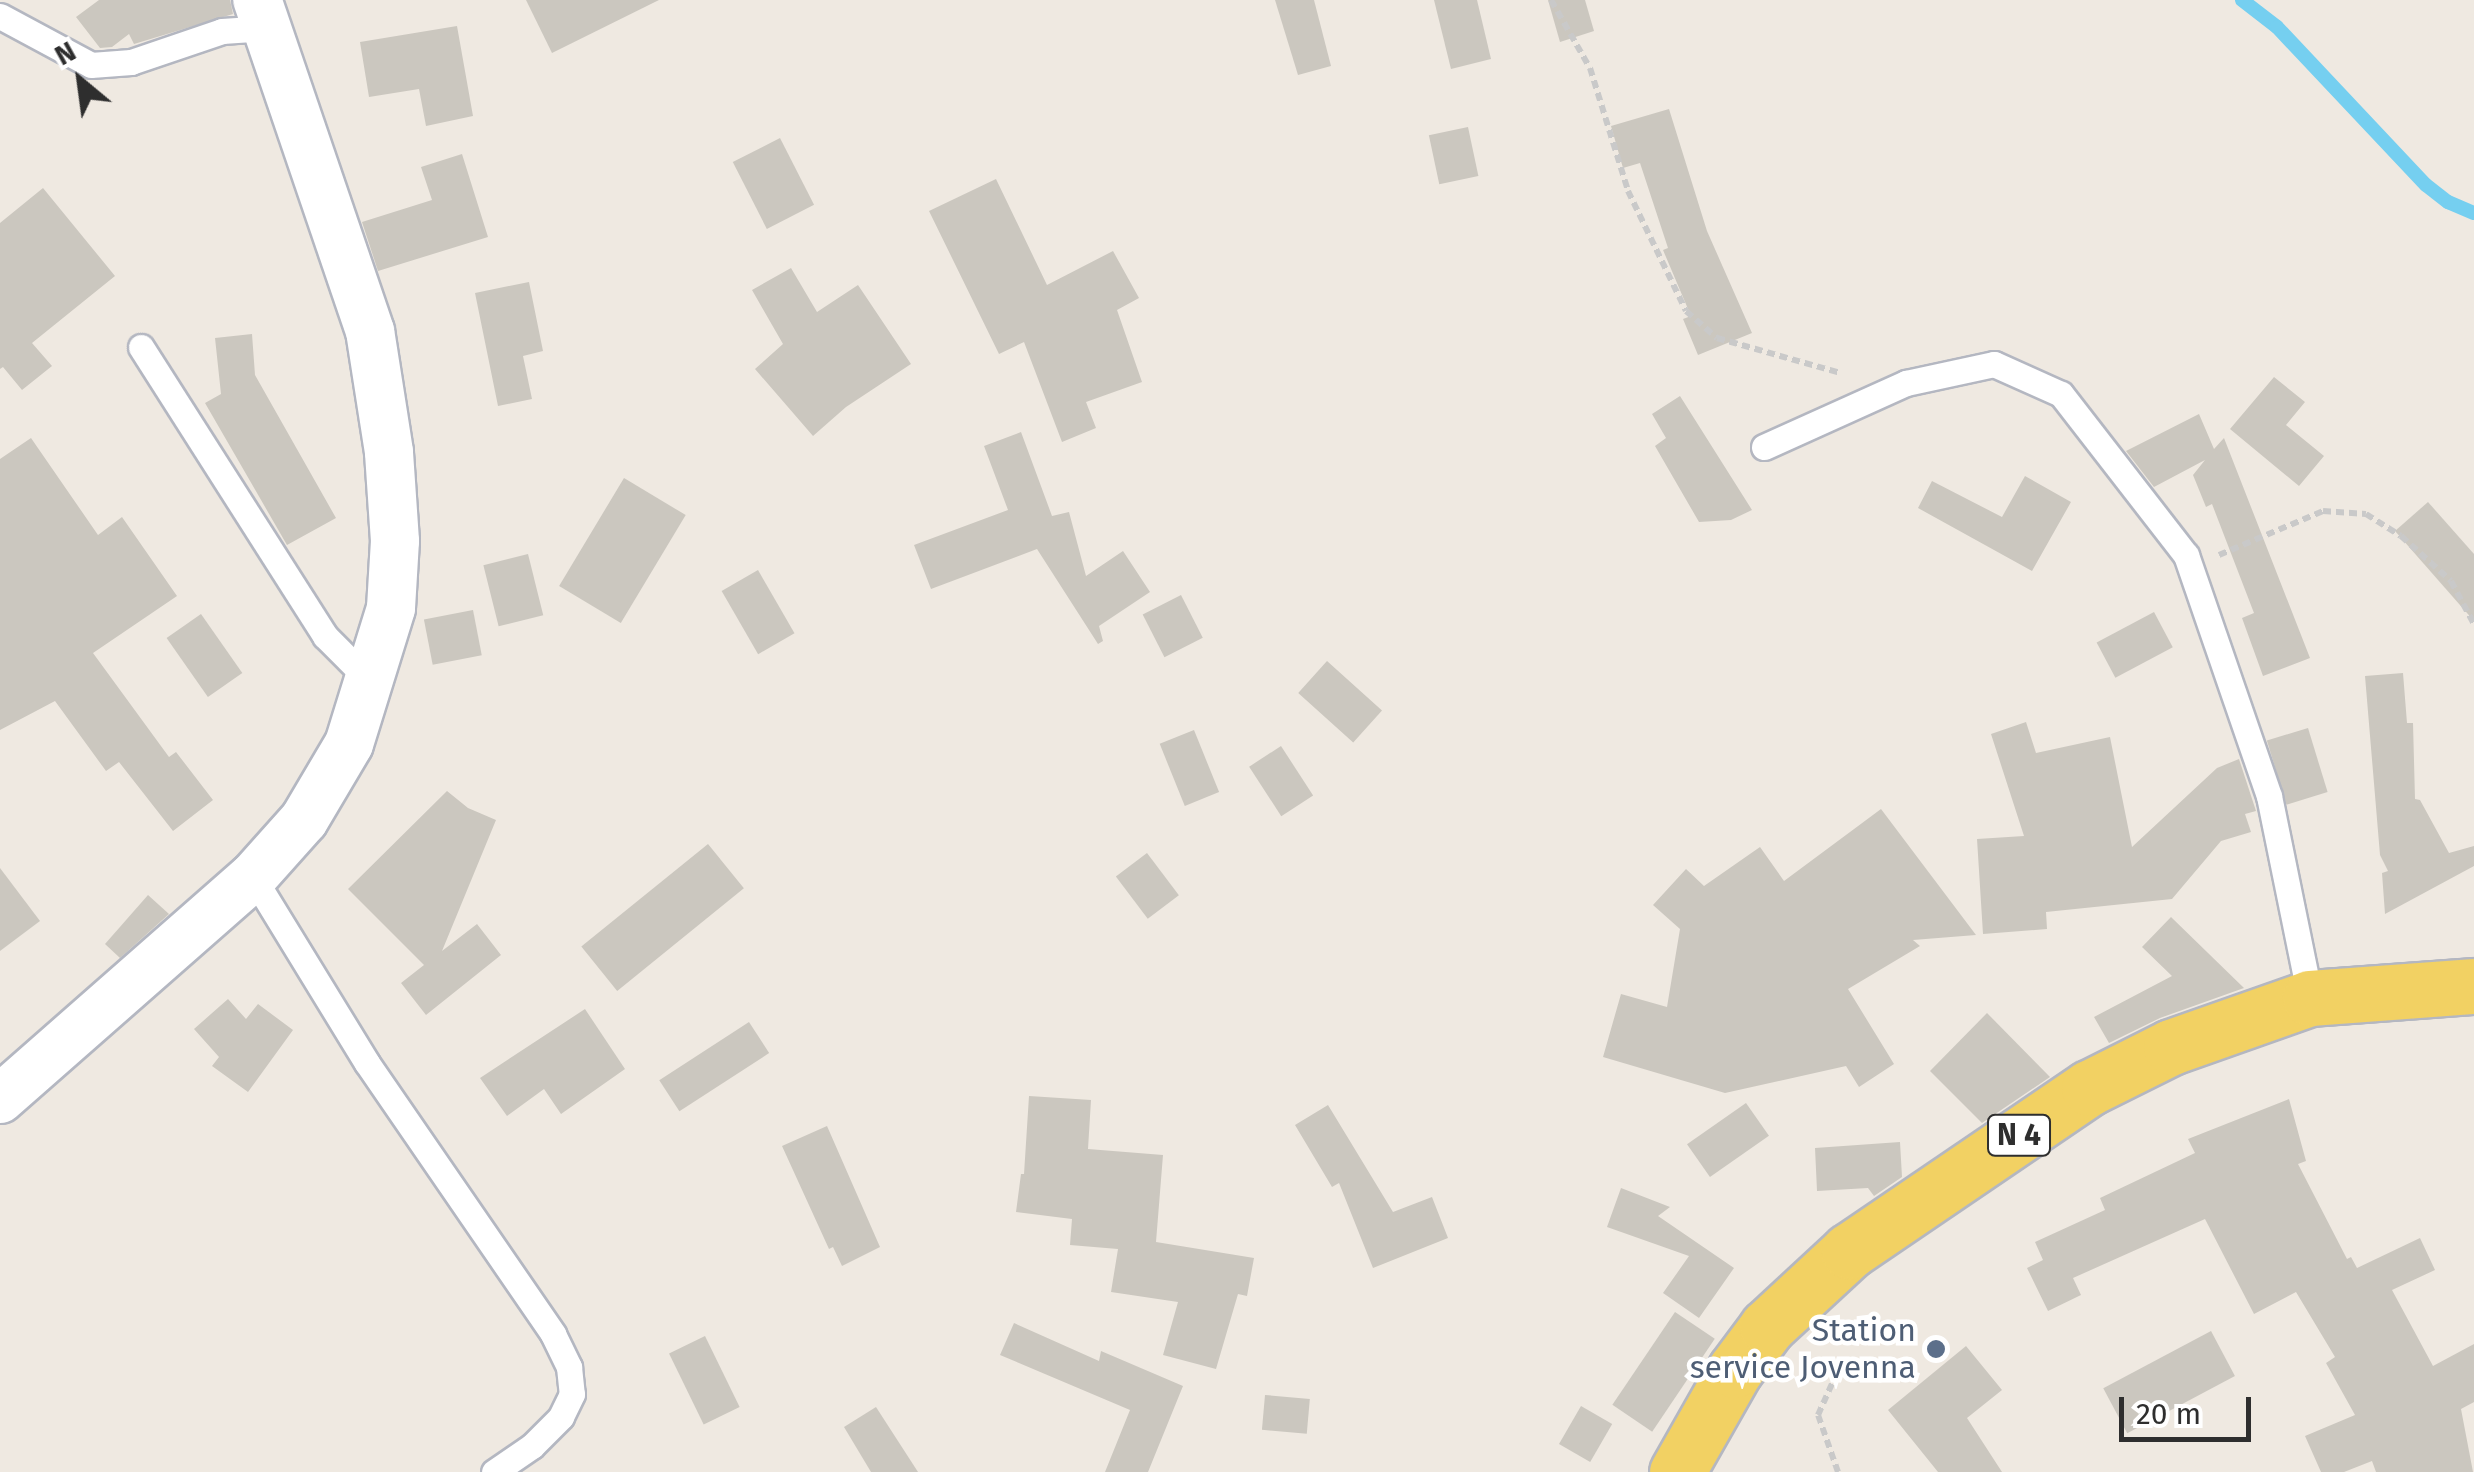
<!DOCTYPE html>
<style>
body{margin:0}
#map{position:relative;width:2474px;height:1472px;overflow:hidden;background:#efe9e1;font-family:"Fira Sans",sans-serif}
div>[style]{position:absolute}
.stream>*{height:14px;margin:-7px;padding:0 7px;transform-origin:7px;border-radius:7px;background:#75cff0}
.building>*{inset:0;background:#cbc7bf;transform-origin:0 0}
.path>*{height:6px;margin-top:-3px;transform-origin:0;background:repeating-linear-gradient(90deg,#c9c9c9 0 8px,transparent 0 13px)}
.roads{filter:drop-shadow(2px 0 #b4b7c1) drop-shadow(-2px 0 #b4b7c1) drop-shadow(0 2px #b4b7c1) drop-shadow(0 -2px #b4b7c1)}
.lane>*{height:25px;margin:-12.5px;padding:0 12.5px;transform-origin:12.5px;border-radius:12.5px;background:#fff}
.street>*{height:48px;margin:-24px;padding:0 24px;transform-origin:24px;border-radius:24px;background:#fff}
.primary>*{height:55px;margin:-27.5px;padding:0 27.5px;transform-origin:27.5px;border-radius:27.5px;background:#f2d163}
.dots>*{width:28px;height:28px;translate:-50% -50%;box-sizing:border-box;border:5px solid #fff;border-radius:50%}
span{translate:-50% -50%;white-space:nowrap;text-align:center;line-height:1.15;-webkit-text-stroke:9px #fff;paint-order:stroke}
.shield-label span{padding:2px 8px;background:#fff;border:2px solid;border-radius:8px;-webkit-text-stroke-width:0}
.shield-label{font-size:30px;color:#2e2e2e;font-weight:700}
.service-label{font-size:32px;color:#4e5e75}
.right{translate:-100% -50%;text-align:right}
.north{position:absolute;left:30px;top:30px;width:100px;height:100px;-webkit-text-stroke:8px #fff;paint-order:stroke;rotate:331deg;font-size:28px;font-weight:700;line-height:40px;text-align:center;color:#2e2e2e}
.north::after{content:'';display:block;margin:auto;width:35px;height:45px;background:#2e2e2e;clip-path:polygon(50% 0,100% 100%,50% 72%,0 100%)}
.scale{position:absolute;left:2119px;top:1397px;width:132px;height:45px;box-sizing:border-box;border:5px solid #2e2e2e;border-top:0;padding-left:12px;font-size:30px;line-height:35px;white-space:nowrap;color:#2e2e2e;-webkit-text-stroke:8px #fff;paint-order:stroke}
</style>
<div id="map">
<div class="stream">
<i style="left:2242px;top:0;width:44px;rotate:37.6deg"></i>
<i style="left:2277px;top:27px;width:217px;rotate:46.7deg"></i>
<i style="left:2426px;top:185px;width:28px;rotate:38deg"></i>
<i style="left:2448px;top:202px;width:28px;rotate:23deg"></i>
</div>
<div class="building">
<i style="clip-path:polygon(99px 0,230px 0,233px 14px,134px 44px,129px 34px,112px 47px,100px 48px,76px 17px)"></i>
<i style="clip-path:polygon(526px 0,659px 0,552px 53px)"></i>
<i style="clip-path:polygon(1275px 0,1314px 0,1331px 66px,1298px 75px)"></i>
<i style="clip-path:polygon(1434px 0,1477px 0,1491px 59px,1451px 69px)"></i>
<i style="clip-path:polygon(1548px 0,1585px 0,1594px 31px,1560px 42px)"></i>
<i style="clip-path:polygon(457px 26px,473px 116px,426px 126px,419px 89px,369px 97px,360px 42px)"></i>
<i style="clip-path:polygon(1669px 109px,1707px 231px,1752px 333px,1698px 355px,1683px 319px,1691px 316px,1663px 250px,1668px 248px,1640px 163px,1623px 168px,1611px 126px)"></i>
<i style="left:1468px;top:127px;width:50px;height:40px;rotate:78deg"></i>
<i style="left:780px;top:138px;width:75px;height:53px;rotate:63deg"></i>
<i style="clip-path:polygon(462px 154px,488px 237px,378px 271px,362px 222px,432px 200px,421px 167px)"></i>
<i style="clip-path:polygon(996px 179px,1047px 285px,1113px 251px,1139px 298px,1117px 310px,1142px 382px,1086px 402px,1096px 428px,1062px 442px,1024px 342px,999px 354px,929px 211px)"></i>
<i style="clip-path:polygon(43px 188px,115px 276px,32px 343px,52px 366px,22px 390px,3px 367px,0 369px,0 223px)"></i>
<i style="clip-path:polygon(791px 268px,817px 312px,858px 285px,911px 364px,846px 407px,813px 436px,755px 369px,783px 344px,752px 290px)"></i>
<i style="clip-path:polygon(529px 282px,543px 351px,523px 356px,532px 399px,498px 406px,475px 293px)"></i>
<i style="clip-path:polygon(252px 334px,255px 375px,336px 518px,287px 545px,205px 403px,221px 394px,215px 338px)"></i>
<i style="clip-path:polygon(2274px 377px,2305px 402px,2286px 425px,2324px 456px,2299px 486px,2230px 429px)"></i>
<i style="clip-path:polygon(1680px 396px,1752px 510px,1731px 520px,1699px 522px,1655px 446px,1666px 438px,1652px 414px)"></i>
<i style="clip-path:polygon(2199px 414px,2214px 449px,2224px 438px,2310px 658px,2263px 676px,2242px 618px,2254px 613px,2212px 504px,2206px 507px,2193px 475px,2205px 460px,2154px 487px,2126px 451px)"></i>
<i style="clip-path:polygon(1021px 432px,1052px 516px,1069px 512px,1086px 576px,1123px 551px,1150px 592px,1099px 626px,1103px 641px,1098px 644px,1037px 549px,931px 589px,914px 545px,1008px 510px,984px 446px)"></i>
<i style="clip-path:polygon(31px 438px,98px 535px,122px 517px,177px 596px,93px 653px,169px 757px,176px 752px,213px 800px,173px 831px,119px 762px,106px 771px,55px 701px,0 730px,0 459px)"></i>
<i style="clip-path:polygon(2025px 476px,2071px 502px,2032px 571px,1918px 508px,1932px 481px,2002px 517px)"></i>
<i style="left:624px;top:478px;width:72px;height:126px;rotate:31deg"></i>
<i style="clip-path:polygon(2428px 502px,2474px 554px,2474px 621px,2395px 531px)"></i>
<i style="left:528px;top:554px;width:63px;height:46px;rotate:76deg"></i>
<i style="left:758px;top:570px;width:73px;height:42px;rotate:60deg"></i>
<i style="left:1181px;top:595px;width:48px;height:43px;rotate:63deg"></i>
<i style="left:473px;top:610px;width:46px;height:50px;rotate:79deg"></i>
<i style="left:2154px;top:612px;width:40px;height:65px;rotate:62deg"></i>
<i style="left:201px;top:614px;width:72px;height:42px;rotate:55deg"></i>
<i style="left:1327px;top:661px;width:74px;height:43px;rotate:42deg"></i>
<i style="clip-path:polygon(2403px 673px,2407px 723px,2413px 723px,2415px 799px,2420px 800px,2449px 853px,2474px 846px,2474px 866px,2385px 914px,2382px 873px,2388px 871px,2380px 855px,2365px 676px)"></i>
<i style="clip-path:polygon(2026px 722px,2036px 753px,2110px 737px,2132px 847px,2217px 768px,2239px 759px,2256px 811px,2245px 814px,2251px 832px,2221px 841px,2172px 899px,2046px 912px,2047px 929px,1983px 934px,1977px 839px,2024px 836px,1991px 734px)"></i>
<i style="left:2308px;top:728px;width:67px;height:43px;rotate:73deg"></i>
<i style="left:1194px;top:730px;width:67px;height:37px;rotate:68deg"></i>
<i style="left:1281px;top:746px;width:59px;height:38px;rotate:57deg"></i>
<i style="clip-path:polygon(447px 791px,468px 808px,496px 820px,442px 951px,477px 924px,501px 955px,426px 1015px,401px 983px,424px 965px,348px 889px)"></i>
<i style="clip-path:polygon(1881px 809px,1976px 935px,1913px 940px,1920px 946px,1848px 989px,1894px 1064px,1859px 1087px,1846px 1066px,1725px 1093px,1603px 1057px,1621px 994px,1667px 1007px,1680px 929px,1653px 905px,1686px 869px,1704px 886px,1760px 847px,1784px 881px)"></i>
<i style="left:708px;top:844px;width:57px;height:163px;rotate:51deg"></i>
<i style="left:1147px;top:853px;width:53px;height:39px;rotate:53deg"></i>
<i style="clip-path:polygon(0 868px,40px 921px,0 951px)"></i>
<i style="clip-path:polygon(148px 895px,169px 914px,120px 958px,105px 944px)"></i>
<i style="clip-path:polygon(2171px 917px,2244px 988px,2160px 1018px,2109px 1043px,2094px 1017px,2172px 976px,2142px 947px)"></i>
<i style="clip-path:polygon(228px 999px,246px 1019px,258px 1004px,293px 1030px,248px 1092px,212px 1066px,219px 1057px,194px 1029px)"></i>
<i style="clip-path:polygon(585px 1009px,625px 1069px,561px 1114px,544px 1089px,507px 1116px,480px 1078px)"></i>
<i style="clip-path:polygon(1987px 1013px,2050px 1077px,1982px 1123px,1930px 1071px)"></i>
<i style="left:749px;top:1022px;width:37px;height:107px;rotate:57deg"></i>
<i style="clip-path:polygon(1029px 1096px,1091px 1100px,1088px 1149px,1163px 1155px,1156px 1242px,1254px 1258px,1247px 1296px,1238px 1294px,1216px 1369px,1163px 1355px,1178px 1302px,1111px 1292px,1118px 1249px,1070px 1245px,1072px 1219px,1016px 1212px,1021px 1174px,1024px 1174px)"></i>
<i style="clip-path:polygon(2289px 1099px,2306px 1161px,2298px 1164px,2347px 1259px,2351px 1257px,2357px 1268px,2420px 1238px,2435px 1270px,2392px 1290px,2433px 1366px,2474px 1344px,2474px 1402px,2461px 1409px,2473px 1472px,2376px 1472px,2372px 1461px,2344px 1472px,2321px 1472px,2305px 1436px,2355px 1415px,2326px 1363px,2335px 1357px,2296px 1292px,2254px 1314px,2205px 1219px,2073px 1278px,2081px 1295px,2048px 1311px,2027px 1268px,2043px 1260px,2035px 1242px,2105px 1210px,2100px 1198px,2195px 1153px,2188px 1139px)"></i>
<i style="left:1746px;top:1103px;width:40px;height:72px;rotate:55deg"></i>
<i style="clip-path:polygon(1328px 1105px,1393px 1212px,1432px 1197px,1448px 1238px,1373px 1268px,1339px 1183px,1332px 1187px,1295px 1125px)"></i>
<i style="clip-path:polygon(827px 1126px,880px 1247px,842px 1266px,833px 1247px,829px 1249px,782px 1146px)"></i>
<i style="clip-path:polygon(1900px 1142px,1902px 1177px,1874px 1196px,1868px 1188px,1817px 1191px,1815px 1148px)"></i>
<i style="clip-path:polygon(1621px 1188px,1670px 1207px,1658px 1216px,1734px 1268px,1699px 1318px,1663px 1293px,1689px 1256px,1607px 1227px)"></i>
<i style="left:1675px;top:1312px;width:48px;height:112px;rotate:34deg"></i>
<i style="clip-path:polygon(1014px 1323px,1099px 1361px,1101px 1351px,1183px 1386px,1148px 1472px,1105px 1472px,1130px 1410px,1000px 1355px)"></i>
<i style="left:2211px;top:1331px;width:51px;height:122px;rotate:62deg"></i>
<i style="left:705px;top:1336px;width:79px;height:40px;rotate:64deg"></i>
<i style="clip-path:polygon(1966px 1346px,2002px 1390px,1967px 1418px,2002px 1472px,1938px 1472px,1888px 1410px)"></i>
<i style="left:1265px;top:1395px;width:45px;height:35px;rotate:5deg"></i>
<i style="left:1581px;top:1406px;width:36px;height:44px;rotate:30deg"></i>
<i style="clip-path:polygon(876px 1407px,918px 1472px,871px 1472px,844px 1427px)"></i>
</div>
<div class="path">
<i style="left:1551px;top:0;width:78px;rotate:60.2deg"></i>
<i style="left:1590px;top:68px;width:129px;rotate:72.8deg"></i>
<i style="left:1628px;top:191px;width:133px;rotate:64.2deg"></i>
<i style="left:1686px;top:311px;width:41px;rotate:41.1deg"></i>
<i style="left:1717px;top:338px;width:129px;rotate:15.8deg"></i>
<i style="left:2219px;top:555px;width:113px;rotate:-22.9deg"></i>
<i style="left:2323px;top:511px;width:43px;rotate:4deg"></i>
<i style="left:2366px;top:514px;width:41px;rotate:32.2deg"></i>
<i style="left:2401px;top:536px;width:67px;rotate:42deg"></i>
<i style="left:2451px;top:581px;width:49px;rotate:61.9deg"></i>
<i style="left:1838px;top:1472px;width:60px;rotate:-109.3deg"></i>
<i style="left:1818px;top:1415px;width:64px;rotate:-65.9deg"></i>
</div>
<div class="roads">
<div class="lane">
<i style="left:0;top:16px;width:103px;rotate:28.3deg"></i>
<i style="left:91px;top:65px;width:40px;rotate:-4.3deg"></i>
<i style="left:131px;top:62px;width:96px;rotate:-18.8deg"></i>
<i style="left:222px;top:31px;width:45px;rotate:-3.8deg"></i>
<i style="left:141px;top:347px;width:343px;rotate:57.5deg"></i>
<i style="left:325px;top:636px;width:64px;rotate:45deg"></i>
<i style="left:1764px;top:447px;width:156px;rotate:-24.3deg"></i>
<i style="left:1906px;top:383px;width:90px;rotate:-12.2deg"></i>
<i style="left:1994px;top:364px;width:73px;rotate:24.1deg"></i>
<i style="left:2061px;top:394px;width:204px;rotate:52.2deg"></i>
<i style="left:2186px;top:555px;width:255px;rotate:71deg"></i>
<i style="left:2269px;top:796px;width:206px;rotate:78.5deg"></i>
<i style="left:253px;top:877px;width:218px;rotate:58.5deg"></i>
<i style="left:367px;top:1063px;width:329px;rotate:55.5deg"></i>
<i style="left:553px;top:1334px;width:37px;rotate:64deg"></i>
<i style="left:569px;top:1367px;width:27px;rotate:84deg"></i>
<i style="left:572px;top:1394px;width:25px;rotate:116deg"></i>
<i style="left:561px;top:1417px;width:41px;rotate:135deg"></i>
<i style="left:532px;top:1446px;width:46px;rotate:145.6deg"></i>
</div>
<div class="street">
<i style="left:0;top:1099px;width:337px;rotate:-41.3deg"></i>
<i style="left:253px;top:877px;width:76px;rotate:-48.2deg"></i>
<i style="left:304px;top:820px;width:88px;rotate:-59.4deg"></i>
<i style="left:349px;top:744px;width:142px;rotate:-72.8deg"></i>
<i style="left:391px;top:608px;width:67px;rotate:-86.6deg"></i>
<i style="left:395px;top:541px;width:89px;rotate:-93.9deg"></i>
<i style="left:389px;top:452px;width:122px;rotate:-98.9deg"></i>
<i style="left:370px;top:331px;width:350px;rotate:-108.8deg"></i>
</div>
<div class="primary">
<i style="left:1677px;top:1472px;width:117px;rotate:-60.4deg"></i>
<i style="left:1735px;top:1370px;width:54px;rotate:-53.3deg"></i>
<i style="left:1767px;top:1327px;width:112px;rotate:-42.8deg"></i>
<i style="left:1849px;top:1251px;width:290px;rotate:-34.2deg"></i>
<i style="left:2089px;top:1088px;width:92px;rotate:-26.6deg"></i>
<i style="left:2171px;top:1047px;width:147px;rotate:-19.4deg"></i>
<i style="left:2310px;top:998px;width:164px;rotate:-4.2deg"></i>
</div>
</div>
<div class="dots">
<i style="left:1936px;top:1349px;background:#5c6f8a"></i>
</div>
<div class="shield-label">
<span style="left:2019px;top:1135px">N 4</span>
</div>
<div class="service-label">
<span class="right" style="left:1916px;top:1349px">Station<br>service Jovenna</span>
</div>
<div class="north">N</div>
<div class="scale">20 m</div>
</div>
